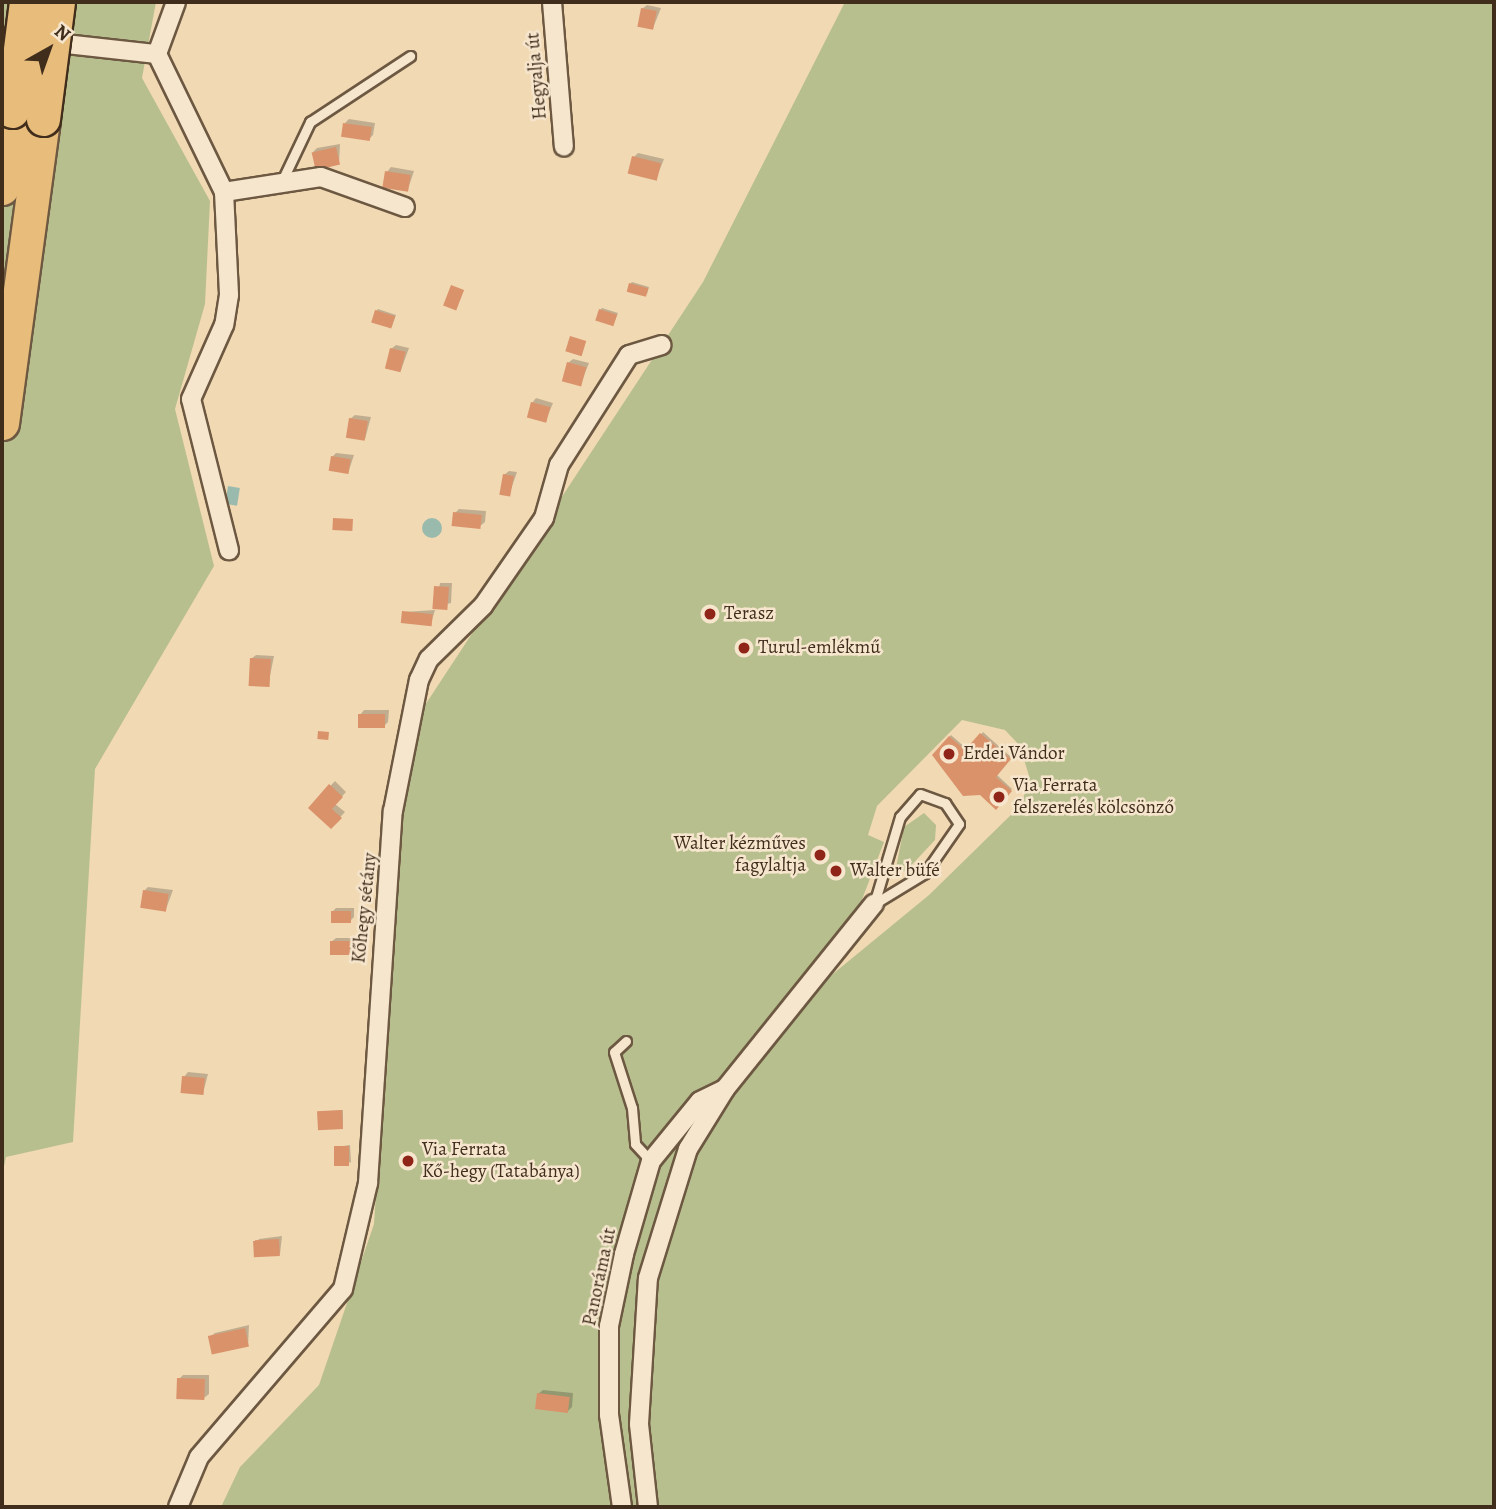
<!DOCTYPE html>
<meta charset="utf-8">
<style>
body{margin:0}
#map{position:relative;width:1496px;height:1509px;overflow:hidden;background:#f1d9b3;font-family:Alegreya,serif}
div>[style]{position:absolute}
.green>*{inset:0;background:#b8bf8e}
.water>*{inset:0;background:#9bbaae;transform-origin:0 0}
.round{border-radius:50%}
.shadow>*{inset:0;background:#0003}
.building>*{inset:0;background:#da926b;transform-origin:0 0}
.roads{filter:drop-shadow(2px 0 #6d5842) drop-shadow(-2px 0 #6d5842) drop-shadow(0 2px #6d5842) drop-shadow(0 -2px #6d5842)}
.lane>*{height:9px;margin:-4.5px;padding:0 4.5px;transform-origin:4.5px;border-radius:4.5px;background:#f6e6ce}
.street>*{height:18px;margin:-9px;padding:0 9px;transform-origin:9px;border-radius:9px;background:#f6e6ce}
.highway>*{height:33px;margin:-16.5px;padding:0 16.5px;transform-origin:16.5px;border-radius:16.5px;background:#e8bc7a}
.bridges{filter:drop-shadow(2px 0 #412d1c) drop-shadow(-2px 0 #412d1c) drop-shadow(0 2px #412d1c) drop-shadow(0 -2px #412d1c)}
.highway-bridge>*{height:33px;margin:-16.5px;padding:0 16.5px;transform-origin:16.5px;border-radius:16.5px;background:#e8bc7a}
.dots>*{width:19px;height:19px;translate:-50% -50%;box-sizing:border-box;border:4px solid #f6e6ce;border-radius:50%}
span{translate:-50% -50%;white-space:nowrap;text-align:center;line-height:1.15;-webkit-text-stroke:5px #f6e6ce;paint-order:stroke}
.street-label{font-size:19px;color:#412d1c}
.poi-label{font-size:19px;color:#412d1c}
.left{translate:0 -50%;text-align:left}
.right{translate:-100% -50%;text-align:right}
.frame{position:absolute;inset:0;border:4px solid #412d1c;pointer-events:none}
.north{position:absolute;left:14px;top:14px;width:70px;height:70px;-webkit-text-stroke:5px #f6e6ce;paint-order:stroke;rotate:40deg;font-size:19px;font-weight:700;line-height:28px;text-align:center;color:#412d1c}
.north::after{content:'';display:block;margin:auto;width:24px;height:32px;background:#412d1c;clip-path:polygon(50% 0,100% 100%,50% 72%,0 100%)}
</style>
<div id="map">
<div class="green">
<i style="clip-path:polygon(2px 2px,156px 2px,142px 78px,210px 201px,205px 304px,175px 409px,214px 566px,95px 769px,73px 1142px,6px 1157px,2px 1176px)"></i>
<i style="clip-path:polygon(evenodd,845px 2px,1494px 2px,1494px 1507px,221px 1507px,240px 1467px,319px 1385px,374px 1224px,406px 734px,703px 282px,845px 2px,962px 720px,1005px 730px,1020px 746px,1029px 776px,1022px 804px,929px 895px,828px 978px,813px 964px,858px 910px,884px 842px,868px 835px,877px 806px,962px 720px)"></i>
<i style="clip-path:polygon(924px 813px,936px 825px,935px 840px,906px 871px,895px 873px,904px 827px)"></i>
</div>
<div class="water">
<i style="left:228px;top:486px;width:12px;height:18px;rotate:9deg"></i>
<i class="round" style="left:422px;top:518px;width:20px;height:20px"></i>
</div>
<div class="shadow">
<i style="clip-path:polygon(647px 5px,661px 8px,653px 28px,642px 9px)"></i>
<i style="clip-path:polygon(349px 119px,375px 123px,373px 135px,369px 139px,345px 123px)"></i>
<i style="clip-path:polygon(340px 144px,339px 164px,313px 152px,317px 148px)"></i>
<i style="clip-path:polygon(638px 153px,664px 159px,656px 179px,634px 157px)"></i>
<i style="clip-path:polygon(391px 167px,414px 171px,408px 189px,387px 172px)"></i>
<i style="clip-path:polygon(632px 282px,649px 287px,647px 294px,630px 284px)"></i>
<i style="clip-path:polygon(602px 308px,618px 313px,614px 323px,600px 310px)"></i>
<i style="clip-path:polygon(378px 309px,396px 315px,392px 326px,376px 311px)"></i>
<i style="clip-path:polygon(396px 345px,409px 348px,401px 370px,391px 349px)"></i>
<i style="clip-path:polygon(573px 359px,589px 363px,581px 383px,568px 363px)"></i>
<i style="clip-path:polygon(536px 398px,553px 403px,546px 420px,532px 403px)"></i>
<i style="clip-path:polygon(355px 415px,371px 417px,365px 439px,350px 419px)"></i>
<i style="clip-path:polygon(336px 453px,354px 455px,348px 473px,332px 457px)"></i>
<i style="clip-path:polygon(509px 471px,517px 472px,509px 495px,504px 475px)"></i>
<i style="clip-path:polygon(459px 509px,486px 511px,485px 522px,480px 526px,455px 513px)"></i>
<i style="clip-path:polygon(440px 583px,452px 583px,451px 603px,436px 607px,431px 623px,404px 612px,435px 610px)"></i>
<i style="clip-path:polygon(256px 655px,274px 656px,268px 686px,251px 659px)"></i>
<i style="clip-path:polygon(364px 710px,389px 710px,388px 722px,384px 726px,360px 715px)"></i>
<i style="clip-path:polygon(983px 732px,1011px 757px,996px 774px,1012px 789px,996px 807px,934px 755px,951px 735px,968px 750px)"></i>
<i style="clip-path:polygon(335px 781px,346px 792px,335px 804px,345px 812px,331px 827px,310px 808px)"></i>
<i style="clip-path:polygon(148px 887px,173px 890px,166px 909px,144px 891px)"></i>
<i style="clip-path:polygon(336px 908px,354px 908px,354px 917px,350px 921px,332px 912px)"></i>
<i style="clip-path:polygon(336px 938px,354px 938px,354px 949px,349px 953px,331px 942px)"></i>
<i style="clip-path:polygon(188px 1072px,208px 1074px,203px 1093px,184px 1077px)"></i>
<i style="clip-path:polygon(343px 1110px,343px 1127px,318px 1113px,320px 1112px)"></i>
<i style="clip-path:polygon(350px 1145px,351px 1162px,350px 1163px,336px 1147px)"></i>
<i style="clip-path:polygon(282px 1236px,280px 1254px,255px 1243px,259px 1239px)"></i>
<i style="clip-path:polygon(249px 1325px,248px 1346px,210px 1337px,215px 1333px)"></i>
<i style="clip-path:polygon(183px 1375px,209px 1375px,209px 1394px,204px 1398px,179px 1379px)"></i>
<i style="clip-path:polygon(543px 1390px,573px 1393px,572px 1407px,568px 1411px,538px 1394px)"></i>
</div>
<div class="building">
<i style="left:641px;top:8px;width:16px;height:19px;rotate:11deg"></i>
<i style="left:343px;top:123px;width:29px;height:14px;rotate:8deg"></i>
<i style="left:336px;top:147px;width:18px;height:25px;rotate:77deg"></i>
<i style="left:632px;top:156px;width:30px;height:18px;rotate:14deg"></i>
<i style="left:385px;top:171px;width:26px;height:17px;rotate:9deg"></i>
<i style="left:629px;top:283px;width:20px;height:9px;rotate:15deg"></i>
<i style="left:451px;top:285px;width:14px;height:22px;rotate:21deg"></i>
<i style="left:599px;top:309px;width:19px;height:12px;rotate:18deg"></i>
<i style="left:375px;top:310px;width:21px;height:13px;rotate:17deg"></i>
<i style="left:570px;top:336px;width:17px;height:16px;rotate:17deg"></i>
<i style="left:390px;top:348px;width:16px;height:21px;rotate:14deg"></i>
<i style="left:567px;top:362px;width:20px;height:20px;rotate:15deg"></i>
<i style="left:531px;top:402px;width:20px;height:16px;rotate:15deg"></i>
<i style="left:349px;top:418px;width:19px;height:20px;rotate:9deg"></i>
<i style="left:331px;top:456px;width:20px;height:15px;rotate:9deg"></i>
<i style="left:503px;top:474px;width:11px;height:21px;rotate:10deg"></i>
<i style="left:453px;top:512px;width:29px;height:14px;rotate:6deg"></i>
<i style="left:333px;top:518px;width:20px;height:12px;rotate:3deg"></i>
<i style="left:434px;top:586px;width:15px;height:23px;rotate:4deg"></i>
<i style="left:402px;top:611px;width:31px;height:12px;rotate:6deg"></i>
<i style="left:250px;top:658px;width:21px;height:28px;rotate:3deg"></i>
<i style="left:358px;top:714px;width:27px;height:14px"></i>
<i style="left:318px;top:731px;width:11px;height:8px;rotate:5deg"></i>
<i style="clip-path:polygon(980px 733px,1011px 759px,996px 777px,1012px 791px,996px 810px,980px 795px,963px 796px,932px 755px,949px 736px,965px 750px)"></i>
<i style="clip-path:polygon(329px 784px,343px 797px,332px 809px,342px 818px,331px 829px,308px 808px)"></i>
<i style="left:143px;top:890px;width:26px;height:18px;rotate:9deg"></i>
<i style="left:331px;top:911px;width:20px;height:12px"></i>
<i style="left:350px;top:941px;width:14px;height:20px;rotate:90deg"></i>
<i style="left:182px;top:1076px;width:23px;height:17px;rotate:5deg"></i>
<i style="left:342px;top:1110px;width:19px;height:25px;rotate:87deg"></i>
<i style="left:334px;top:1146px;width:15px;height:20px"></i>
<i style="left:279px;top:1239px;width:17px;height:26px;rotate:87deg"></i>
<i style="left:245px;top:1328px;width:19px;height:38px;rotate:78deg"></i>
<i style="left:177px;top:1378px;width:28px;height:21px;rotate:2deg"></i>
<i style="left:537px;top:1393px;width:33px;height:16px;rotate:7deg"></i>
</div>
<div class="roads">
<div class="lane">
<i style="left:281px;top:183px;width:68px;rotate:-64.6deg"></i>
<i style="left:310px;top:122px;width:120px;rotate:-33.4deg"></i>
<i style="left:920px;top:794px;width:27px;rotate:20deg"></i>
<i style="left:945px;top:803px;width:25px;rotate:56deg"></i>
<i style="left:959px;top:824px;width:60px;rotate:124.8deg"></i>
<i style="left:925px;top:873px;width:60px;rotate:148.7deg"></i>
<i style="left:874px;top:904px;width:91px;rotate:-73.4deg"></i>
<i style="left:900px;top:817px;width:30px;rotate:-49deg"></i>
<i style="left:626px;top:1041px;width:16px;rotate:137deg"></i>
<i style="left:614px;top:1052px;width:59px;rotate:72.2deg"></i>
<i style="left:632px;top:1108px;width:36px;rotate:85deg"></i>
<i style="left:635px;top:1144px;width:23px;rotate:47deg"></i>
</div>
<div class="street">
<i style="left:552px;top:2px;width:145px;rotate:85.3deg"></i>
<i style="left:2px;top:37px;width:156px;rotate:6.3deg"></i>
<i style="left:157px;top:54px;width:153px;rotate:64.1deg"></i>
<i style="left:224px;top:192px;width:98px;rotate:-8.8deg"></i>
<i style="left:321px;top:177px;width:89px;rotate:19.7deg"></i>
<i style="left:157px;top:54px;width:55px;rotate:-69.9deg"></i>
<i style="left:224px;top:192px;width:103px;rotate:87.2deg"></i>
<i style="left:229px;top:295px;width:30px;rotate:99deg"></i>
<i style="left:224px;top:325px;width:81px;rotate:114deg"></i>
<i style="left:191px;top:399px;width:156px;rotate:75.9deg"></i>
<i style="left:178px;top:1507px;width:54px;rotate:-67.2deg"></i>
<i style="left:199px;top:1457px;width:221px;rotate:-49.4deg"></i>
<i style="left:343px;top:1289px;width:109px;rotate:-76.7deg"></i>
<i style="left:368px;top:1183px;width:373px;rotate:-86.2deg"></i>
<i style="left:393px;top:811px;width:134px;rotate:-78.8deg"></i>
<i style="left:419px;top:680px;width:23px;rotate:-65deg"></i>
<i style="left:429px;top:659px;width:76px;rotate:-44.5deg"></i>
<i style="left:483px;top:606px;width:107px;rotate:-55.3deg"></i>
<i style="left:544px;top:518px;width:55px;rotate:-74.2deg"></i>
<i style="left:559px;top:465px;width:130px;rotate:-57.5deg"></i>
<i style="left:629px;top:355px;width:34px;rotate:-17deg"></i>
<i style="left:622px;top:1507px;width:93px;rotate:-98deg"></i>
<i style="left:609px;top:1415px;width:89px;rotate:-90deg"></i>
<i style="left:609px;top:1326px;width:74px;rotate:-78.2deg"></i>
<i style="left:624px;top:1254px;width:97px;rotate:-73.8deg"></i>
<i style="left:651px;top:1161px;width:77px;rotate:-50.8deg"></i>
<i style="left:700px;top:1101px;width:28px;rotate:-26deg"></i>
<i style="left:648px;top:1507px;width:83px;rotate:-96.2deg"></i>
<i style="left:639px;top:1424px;width:146px;rotate:-86.5deg"></i>
<i style="left:648px;top:1278px;width:135px;rotate:-72.8deg"></i>
<i style="left:688px;top:1149px;width:70px;rotate:-58.3deg"></i>
<i style="left:725px;top:1089px;width:238px;rotate:-51.2deg"></i>
</div>
<div class="highway">
<i style="left:2px;top:188px;width:78px;rotate:-82.6deg"></i>
<i style="left:2px;top:423px;width:307px;rotate:-82.3deg"></i>
</div>
</div>
<div class="bridges">
<div class="highway-bridge">
<i style="left:12px;top:111px;width:110px;rotate:-82.7deg"></i>
<i style="left:43px;top:119px;width:118px;rotate:-82.7deg"></i>
</div>
</div>
<div class="dots">
<i style="left:710px;top:614px;background:#8f2418"></i>
<i style="left:744px;top:648px;background:#8f2418"></i>
<i style="left:949px;top:754px;background:#8f2418"></i>
<i style="left:999px;top:797px;background:#8f2418"></i>
<i style="left:820px;top:855px;background:#8f2418"></i>
<i style="left:836px;top:871px;background:#8f2418"></i>
<i style="left:408px;top:1161px;background:#8f2418"></i>
</div>
<div class="street-label">
<span style="left:537px;top:76px;rotate:-95deg">Hegyalja út</span>
<span style="left:365px;top:908px;rotate:-84deg">Kőhegy sétány</span>
<span style="left:600px;top:1277px;rotate:-78deg">Panoráma út</span>
</div>
<div class="poi-label">
<span class="left" style="left:724px;top:614px">Terasz</span>
<span class="left" style="left:758px;top:648px">Turul-emlékmű</span>
<span class="left" style="left:963px;top:754px">Erdei Vándor</span>
<span class="left" style="left:1013px;top:797px">Via Ferrata<br>felszerelés kölcsönző</span>
<span class="right" style="left:806px;top:855px">Walter kézműves<br>fagylaltja</span>
<span class="left" style="left:850px;top:871px">Walter büfé</span>
<span class="left" style="left:422px;top:1161px">Via Ferrata<br>Kő-hegy (Tatabánya)</span>
</div>
<div class="frame"></div>
<div class="north">N</div>
</div>
